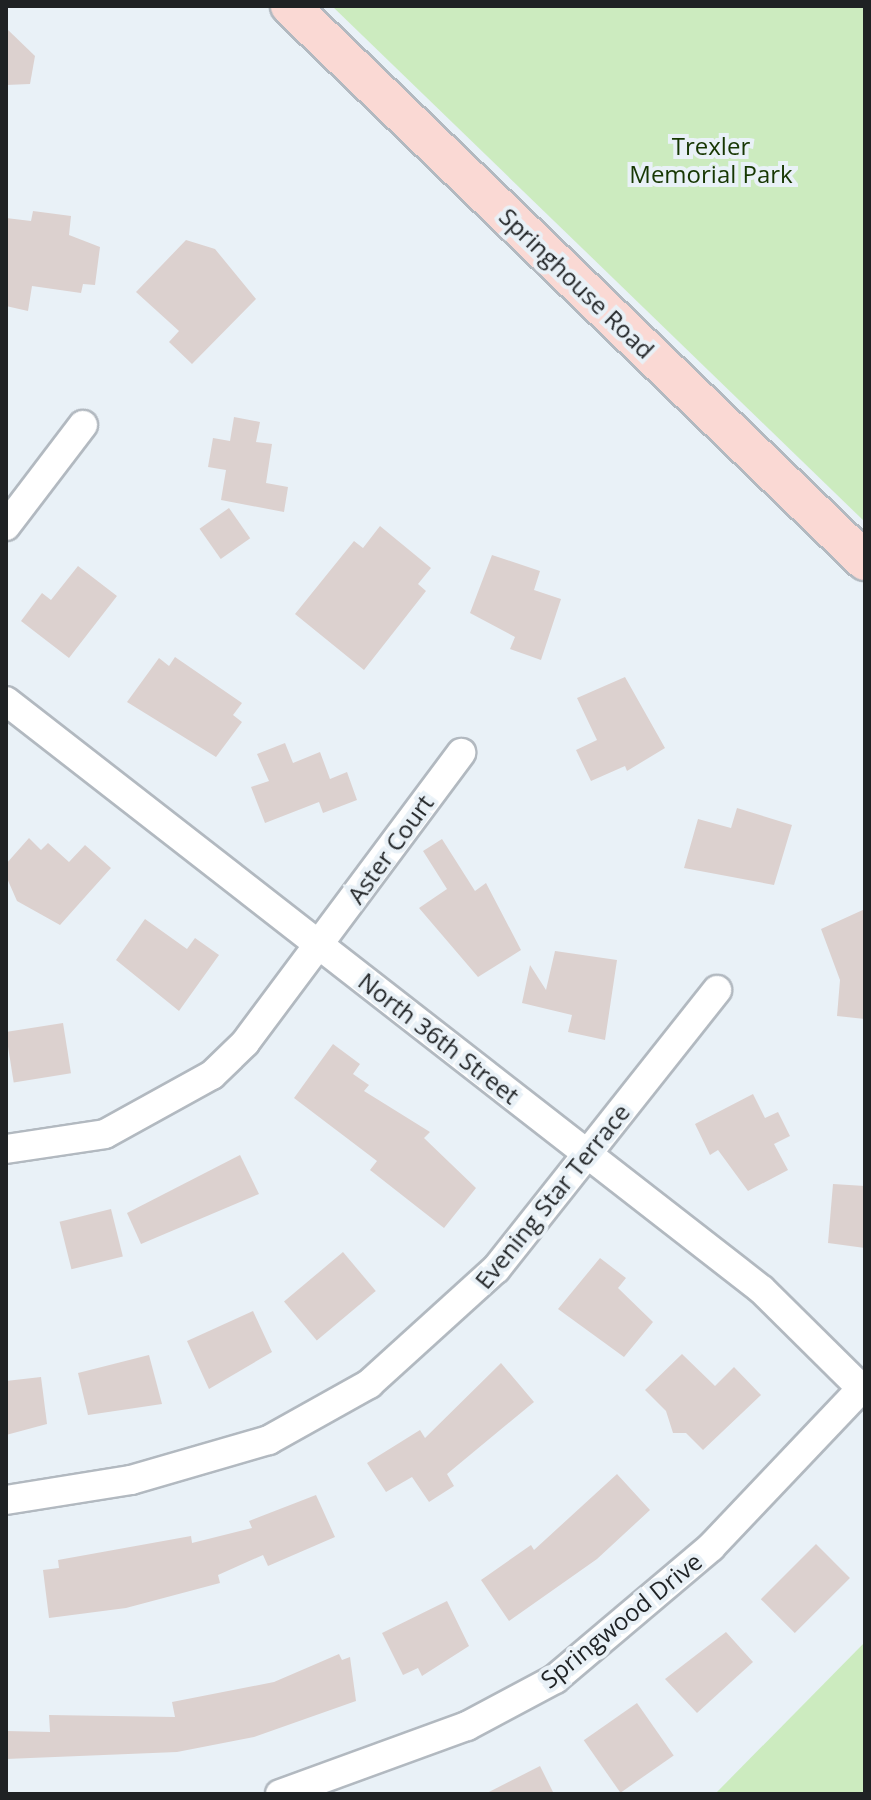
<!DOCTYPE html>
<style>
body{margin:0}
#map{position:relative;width:871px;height:1800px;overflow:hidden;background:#e9f1f7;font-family:"Open Sans",sans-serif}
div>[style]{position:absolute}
.green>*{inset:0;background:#ccebbf}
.building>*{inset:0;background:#dcd1cf;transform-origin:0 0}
.roads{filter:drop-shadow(2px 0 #b2b9c0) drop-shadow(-2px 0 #b2b9c0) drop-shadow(0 2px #b2b9c0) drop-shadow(0 -2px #b2b9c0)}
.street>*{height:28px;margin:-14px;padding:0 14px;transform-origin:14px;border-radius:14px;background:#fff}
.secondary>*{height:38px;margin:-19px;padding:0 19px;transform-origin:19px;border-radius:19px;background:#fad9d4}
span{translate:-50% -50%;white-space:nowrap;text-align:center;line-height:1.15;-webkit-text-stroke:8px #e9f1f7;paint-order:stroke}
.park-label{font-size:24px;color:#173703}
.street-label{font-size:24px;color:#1f2224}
.frame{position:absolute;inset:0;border:8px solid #1f2224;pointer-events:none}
</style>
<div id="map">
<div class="green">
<i style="clip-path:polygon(332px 6px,865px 6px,865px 522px)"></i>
<i style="clip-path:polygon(865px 1642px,865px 1794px,716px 1793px)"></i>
</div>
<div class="building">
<i style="clip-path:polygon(6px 28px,35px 56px,30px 84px,6px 85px)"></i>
<i style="clip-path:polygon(33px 211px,71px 216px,69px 235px,100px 247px,95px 285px,83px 284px,81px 293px,32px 286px,28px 311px,6px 306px,6px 218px,31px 221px)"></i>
<i style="clip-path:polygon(186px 240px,215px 249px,256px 299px,192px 364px,169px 342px,179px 331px,136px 292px)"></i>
<i style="clip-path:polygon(234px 417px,260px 422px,256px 442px,272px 444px,266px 483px,288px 487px,284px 512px,221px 500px,226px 470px,208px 467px,213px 438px,230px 441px)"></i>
<i style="left:229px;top:508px;width:37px;height:36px;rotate:55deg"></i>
<i style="clip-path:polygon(380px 526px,431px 568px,418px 584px,426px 591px,364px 670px,295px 614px,354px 541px,363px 548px)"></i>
<i style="clip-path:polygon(492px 555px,540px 571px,534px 590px,561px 599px,541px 660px,510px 649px,515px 637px,470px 613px)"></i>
<i style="clip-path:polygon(78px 566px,117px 596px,69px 658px,21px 621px,42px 593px,51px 600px)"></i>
<i style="clip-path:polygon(175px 657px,242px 703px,233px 715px,242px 722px,216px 757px,127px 702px,159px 658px,169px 666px)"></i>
<i style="clip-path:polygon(625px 677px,665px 748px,627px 771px,625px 766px,591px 781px,576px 750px,597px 740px,577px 698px)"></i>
<i style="clip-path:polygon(285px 743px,293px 763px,320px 752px,330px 779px,347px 772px,357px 800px,323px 813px,319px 802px,265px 823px,251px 787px,269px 781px,257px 754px)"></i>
<i style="clip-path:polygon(737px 808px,792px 825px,774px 885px,684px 868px,698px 819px,731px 828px)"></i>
<i style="clip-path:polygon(29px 838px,41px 850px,48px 843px,69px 862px,85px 845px,111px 868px,60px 925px,17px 901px,6px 876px,6px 864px)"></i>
<i style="clip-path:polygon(442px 839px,475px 891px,486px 883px,521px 950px,478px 977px,419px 908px,447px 889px,423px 851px)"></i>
<i style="clip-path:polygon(865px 909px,865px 1019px,837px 1016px,840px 980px,821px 929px)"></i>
<i style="clip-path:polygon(145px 919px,187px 949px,195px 938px,219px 955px,179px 1011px,116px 960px)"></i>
<i style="clip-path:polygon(555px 951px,617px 960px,605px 1040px,568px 1032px,572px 1015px,522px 1003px,530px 965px,546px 990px)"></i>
<i style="left:63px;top:1023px;width:51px;height:58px;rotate:81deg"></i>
<i style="clip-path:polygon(333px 1044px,360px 1064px,353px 1074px,369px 1085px,364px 1091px,430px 1132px,424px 1138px,476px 1188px,444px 1228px,370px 1170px,377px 1161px,294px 1098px)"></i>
<i style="clip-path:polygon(753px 1094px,765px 1118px,778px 1112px,790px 1136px,774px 1144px,788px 1170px,748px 1191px,718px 1150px,710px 1155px,695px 1124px)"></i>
<i style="clip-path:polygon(240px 1155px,259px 1194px,141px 1244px,127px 1213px)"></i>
<i style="clip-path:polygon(833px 1184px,865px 1186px,865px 1248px,828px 1243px)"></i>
<i style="left:111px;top:1209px;width:49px;height:53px;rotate:76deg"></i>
<i style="left:343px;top:1252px;width:51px;height:77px;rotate:50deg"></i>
<i style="clip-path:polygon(600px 1258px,626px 1278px,618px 1288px,653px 1322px,624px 1357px,558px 1309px)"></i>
<i style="clip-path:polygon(253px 1311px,272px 1352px,209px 1389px,187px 1341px)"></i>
<i style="clip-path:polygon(682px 1354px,715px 1386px,734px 1367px,761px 1395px,703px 1450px,686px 1433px,673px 1433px,666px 1411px,645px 1390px)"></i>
<i style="clip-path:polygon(149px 1355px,162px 1404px,88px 1415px,78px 1373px)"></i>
<i style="clip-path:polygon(501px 1363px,534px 1402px,447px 1474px,454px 1486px,429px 1502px,412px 1477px,386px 1492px,367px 1463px,420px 1430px,425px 1438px)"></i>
<i style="clip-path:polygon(41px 1377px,47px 1424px,6px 1435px,6px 1381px)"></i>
<i style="clip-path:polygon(617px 1474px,650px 1510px,597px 1559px,509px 1621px,481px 1580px,531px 1545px,534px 1550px)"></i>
<i style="clip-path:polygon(316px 1495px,335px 1537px,268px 1566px,263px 1555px,218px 1575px,220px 1583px,126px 1608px,49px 1618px,43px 1570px,59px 1568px,58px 1560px,191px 1536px,192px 1543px,252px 1528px,249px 1521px)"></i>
<i style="left:816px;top:1544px;width:48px;height:78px;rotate:45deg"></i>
<i style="clip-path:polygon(447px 1601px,469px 1646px,422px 1676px,418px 1668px,403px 1675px,382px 1633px)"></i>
<i style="clip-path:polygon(726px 1632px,753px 1662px,697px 1713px,665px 1679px)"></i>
<i style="clip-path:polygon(339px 1654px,342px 1660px,350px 1657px,356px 1701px,254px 1737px,177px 1752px,6px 1759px,6px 1731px,50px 1732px,49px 1715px,175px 1717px,172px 1702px,274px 1682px)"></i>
<i style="left:637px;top:1703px;width:64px;height:65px;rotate:55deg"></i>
<i style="clip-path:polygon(540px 1766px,554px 1794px,485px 1794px)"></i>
</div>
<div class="roads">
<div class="street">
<i style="left:6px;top:526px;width:127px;rotate:-52.7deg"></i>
<i style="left:6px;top:701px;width:958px;rotate:37.92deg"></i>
<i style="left:762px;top:1290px;width:141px;rotate:44.7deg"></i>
<i style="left:6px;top:1149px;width:100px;rotate:-8.6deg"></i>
<i style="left:105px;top:1134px;width:122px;rotate:-28.9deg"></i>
<i style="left:212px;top:1075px;width:46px;rotate:-44.1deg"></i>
<i style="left:245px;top:1043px;width:362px;rotate:-53.3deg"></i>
<i style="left:6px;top:1500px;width:127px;rotate:-9.1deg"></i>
<i style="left:131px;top:1480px;width:144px;rotate:-16.2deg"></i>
<i style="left:269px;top:1440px;width:115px;rotate:-29.2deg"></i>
<i style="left:369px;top:1384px;width:171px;rotate:-42.2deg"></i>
<i style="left:496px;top:1269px;width:356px;rotate:-51.6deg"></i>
<i style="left:280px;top:1794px;width:199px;rotate:-20deg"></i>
<i style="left:467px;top:1726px;width:100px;rotate:-28.1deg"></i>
<i style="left:555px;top:1679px;width:204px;rotate:-40.2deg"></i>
<i style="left:711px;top:1547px;width:224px;rotate:-46.5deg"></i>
</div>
<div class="secondary">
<i style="left:290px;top:6px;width:799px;rotate:43.99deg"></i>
</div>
</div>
<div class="park-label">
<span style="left:711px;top:160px">Trexler<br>Memorial Park</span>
</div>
<div class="street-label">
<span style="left:577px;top:283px;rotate:44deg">Springhouse Road</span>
<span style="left:390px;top:849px;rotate:-54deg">Aster Court</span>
<span style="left:439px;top:1038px;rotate:38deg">North 36th Street</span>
<span style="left:552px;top:1196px;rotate:-51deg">Evening Star Terrace</span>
<span style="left:621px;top:1620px;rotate:-39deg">Springwood Drive</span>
</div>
<div class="frame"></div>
</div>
